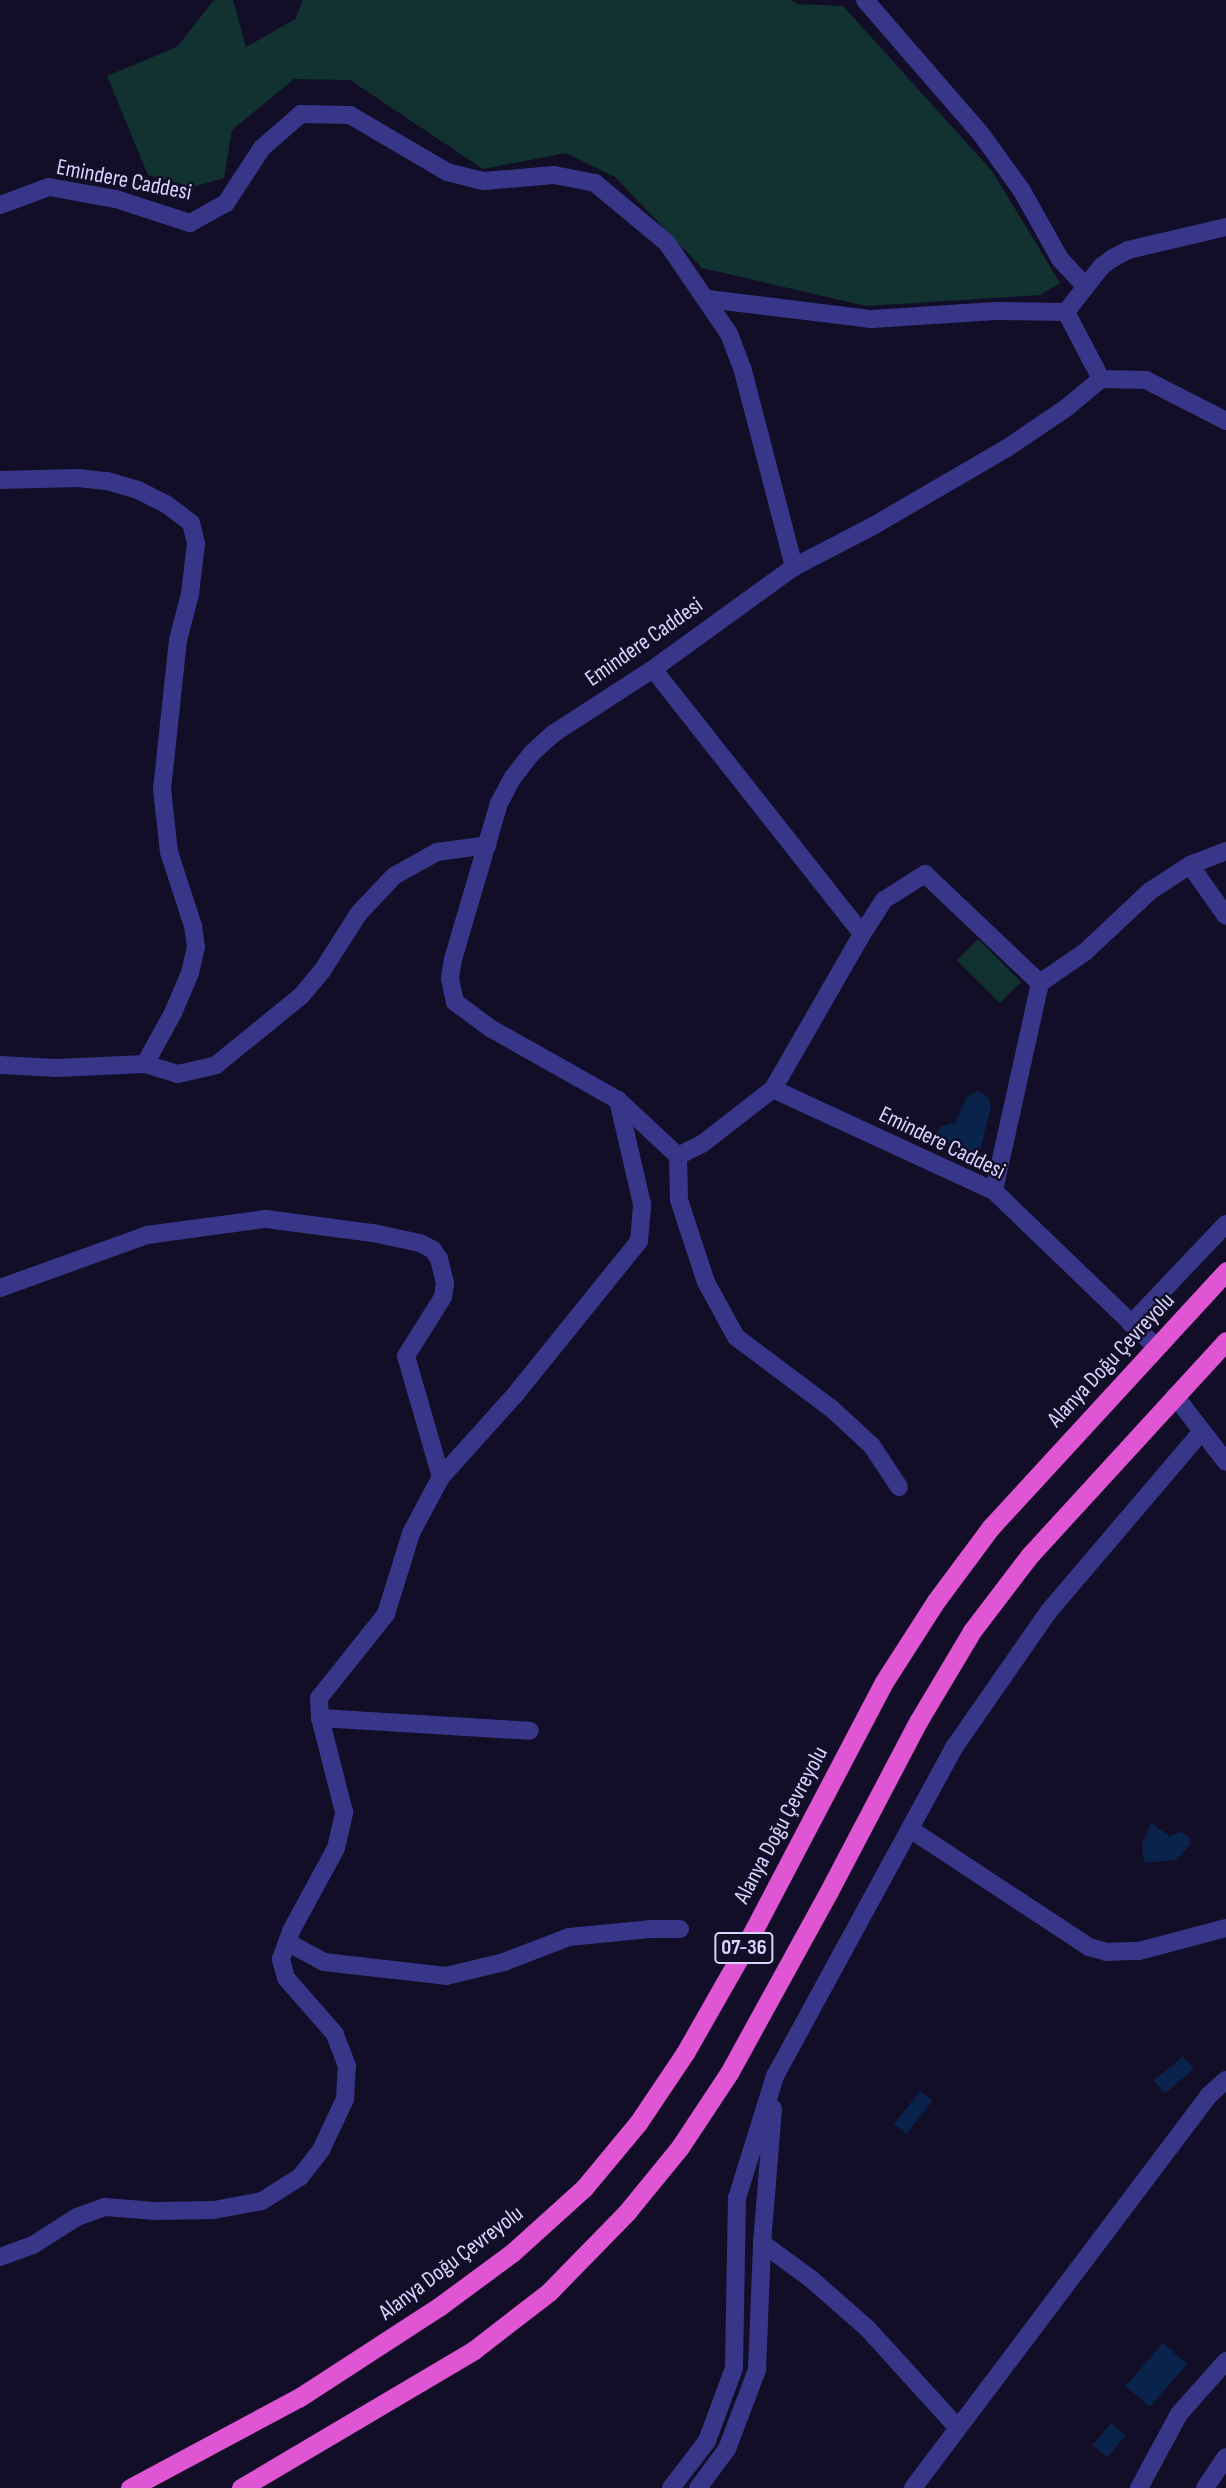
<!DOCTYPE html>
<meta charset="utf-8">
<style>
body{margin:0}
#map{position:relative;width:1226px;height:2488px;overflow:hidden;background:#120e27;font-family:"Sofia Sans Condensed",sans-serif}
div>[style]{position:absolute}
.green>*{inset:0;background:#113230;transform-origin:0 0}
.water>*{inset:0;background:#09234b;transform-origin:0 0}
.minor>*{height:18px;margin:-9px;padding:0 9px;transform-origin:9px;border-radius:9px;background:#383689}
.tertiary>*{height:18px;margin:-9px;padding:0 9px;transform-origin:9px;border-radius:9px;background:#383689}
.trunk>*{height:19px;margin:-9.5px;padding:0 9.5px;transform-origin:9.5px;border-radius:9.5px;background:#df55d3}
span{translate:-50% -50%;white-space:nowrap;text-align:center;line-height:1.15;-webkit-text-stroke:5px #120e27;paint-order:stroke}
.shield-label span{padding:2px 5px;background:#120e27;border:2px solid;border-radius:5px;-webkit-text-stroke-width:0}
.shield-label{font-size:21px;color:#d8d4ff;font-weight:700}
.street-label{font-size:23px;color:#d8d4ff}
</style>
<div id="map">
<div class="green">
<i style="clip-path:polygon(214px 0,233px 0,246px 47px,295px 19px,303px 0,790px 0,798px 4px,843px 6px,992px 171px,1060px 283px,1040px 295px,866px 306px,702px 268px,615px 177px,566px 153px,483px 169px,350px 80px,294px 79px,232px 130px,224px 178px,192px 187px,148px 175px,107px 76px,177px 47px)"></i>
<i style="left:978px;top:939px;width:61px;height:30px;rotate:45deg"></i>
</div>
<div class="water">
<i style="clip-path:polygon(978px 1091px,989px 1098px,991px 1106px,978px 1160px,937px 1143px,933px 1137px,941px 1126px,955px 1123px,966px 1098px)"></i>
<i style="clip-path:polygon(1151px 1823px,1169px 1836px,1181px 1832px,1189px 1837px,1191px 1844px,1176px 1860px,1144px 1863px,1142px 1844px)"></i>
<i style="left:1183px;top:2056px;width:17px;height:38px;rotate:50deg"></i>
<i style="left:920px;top:2091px;width:16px;height:42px;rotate:38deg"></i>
<i style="left:1163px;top:2343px;width:32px;height:57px;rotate:41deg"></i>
<i style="left:1111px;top:2423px;width:19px;height:29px;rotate:39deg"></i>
</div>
<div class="minor">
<i style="left:865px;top:0;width:177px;rotate:49.1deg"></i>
<i style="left:981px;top:134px;width:70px;rotate:54.3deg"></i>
<i style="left:1022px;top:191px;width:78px;rotate:60.8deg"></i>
<i style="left:1060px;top:259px;width:37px;rotate:47deg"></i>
<i style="left:0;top:205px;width:52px;rotate:-20.2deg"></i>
<i style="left:49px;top:187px;width:68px;rotate:10.2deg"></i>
<i style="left:116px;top:199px;width:78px;rotate:18deg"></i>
<i style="left:190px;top:223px;width:41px;rotate:-29.1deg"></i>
<i style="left:226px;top:203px;width:66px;rotate:-56.8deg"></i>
<i style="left:262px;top:148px;width:52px;rotate:-41.1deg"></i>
<i style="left:301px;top:114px;width:49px;rotate:1.2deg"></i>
<i style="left:350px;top:115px;width:113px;rotate:30.4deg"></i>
<i style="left:447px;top:172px;width:38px;rotate:14deg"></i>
<i style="left:484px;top:181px;width:70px;rotate:-4.9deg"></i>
<i style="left:554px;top:175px;width:42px;rotate:11deg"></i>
<i style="left:595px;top:183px;width:94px;rotate:39.8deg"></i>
<i style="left:667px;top:243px;width:110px;rotate:55.7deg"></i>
<i style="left:729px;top:334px;width:40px;rotate:69deg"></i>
<i style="left:743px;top:371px;width:203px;rotate:75.4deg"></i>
<i style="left:794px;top:567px;width:174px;rotate:144.1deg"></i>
<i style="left:653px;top:669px;width:119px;rotate:147deg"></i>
<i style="left:553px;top:734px;width:28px;rotate:138deg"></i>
<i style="left:532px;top:753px;width:31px;rotate:128deg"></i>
<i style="left:513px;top:777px;width:30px;rotate:118deg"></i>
<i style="left:499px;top:803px;width:163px;rotate:106.4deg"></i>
<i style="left:453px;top:959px;width:20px;rotate:99deg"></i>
<i style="left:450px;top:979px;width:24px;rotate:78deg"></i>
<i style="left:455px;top:1002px;width:44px;rotate:36.6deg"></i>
<i style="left:490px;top:1028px;width:147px;rotate:29.4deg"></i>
<i style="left:618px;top:1100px;width:82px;rotate:43deg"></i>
<i style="left:678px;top:1156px;width:27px;rotate:-27deg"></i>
<i style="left:702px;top:1144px;width:90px;rotate:-37.8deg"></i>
<i style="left:773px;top:1089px;width:243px;rotate:24.8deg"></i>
<i style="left:994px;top:1191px;width:225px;rotate:43.9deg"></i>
<i style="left:708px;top:299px;width:165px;rotate:7deg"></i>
<i style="left:872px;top:319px;width:124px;rotate:-3.7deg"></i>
<i style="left:996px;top:311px;width:70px;rotate:0.8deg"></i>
<i style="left:1066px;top:312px;width:76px;rotate:62.4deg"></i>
<i style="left:1066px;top:312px;width:58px;rotate:-52deg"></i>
<i style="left:1102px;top:266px;width:14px;rotate:-36deg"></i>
<i style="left:1113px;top:258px;width:17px;rotate:-28deg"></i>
<i style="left:1128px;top:250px;width:101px;rotate:-13.2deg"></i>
<i style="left:0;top:480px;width:77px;rotate:-1.5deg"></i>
<i style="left:77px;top:478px;width:30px;rotate:6deg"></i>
<i style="left:107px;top:481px;width:32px;rotate:16deg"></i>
<i style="left:138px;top:490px;width:31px;rotate:27deg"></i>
<i style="left:166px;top:504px;width:31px;rotate:37deg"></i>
<i style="left:191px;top:523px;width:21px;rotate:76deg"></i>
<i style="left:196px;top:543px;width:51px;rotate:96.7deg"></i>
<i style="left:190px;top:594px;width:48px;rotate:104.6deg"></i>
<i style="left:178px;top:640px;width:150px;rotate:96.1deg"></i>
<i style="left:162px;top:789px;width:63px;rotate:83.7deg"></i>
<i style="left:169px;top:852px;width:78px;rotate:72deg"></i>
<i style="left:193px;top:926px;width:21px;rotate:82deg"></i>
<i style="left:196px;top:947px;width:27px;rotate:103deg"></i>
<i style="left:190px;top:973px;width:43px;rotate:113deg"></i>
<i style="left:173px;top:1013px;width:58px;rotate:118.8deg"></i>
<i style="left:794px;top:567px;width:89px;rotate:-27.4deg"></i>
<i style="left:873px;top:526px;width:155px;rotate:-30.2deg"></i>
<i style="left:1007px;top:448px;width:71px;rotate:-34.1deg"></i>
<i style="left:1066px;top:408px;width:45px;rotate:-39.6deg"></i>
<i style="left:1101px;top:379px;width:45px;rotate:1.3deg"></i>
<i style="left:1146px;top:380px;width:90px;rotate:27.1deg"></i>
<i style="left:653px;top:669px;width:337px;rotate:51.7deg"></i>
<i style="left:862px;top:934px;width:40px;rotate:-57.1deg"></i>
<i style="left:884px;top:900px;width:49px;rotate:-32.4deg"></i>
<i style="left:925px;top:874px;width:158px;rotate:43.5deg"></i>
<i style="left:1040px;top:983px;width:213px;rotate:102.5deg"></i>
<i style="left:1190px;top:865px;width:62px;rotate:54.8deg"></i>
<i style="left:1040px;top:983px;width:55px;rotate:-34.6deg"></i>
<i style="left:1085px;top:952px;width:89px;rotate:-43.2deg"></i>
<i style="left:1150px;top:891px;width:48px;rotate:-33deg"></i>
<i style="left:1190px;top:865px;width:39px;rotate:-21deg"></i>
<i style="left:0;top:1065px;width:57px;rotate:3deg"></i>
<i style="left:57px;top:1068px;width:88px;rotate:-2.6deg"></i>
<i style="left:145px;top:1064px;width:34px;rotate:17deg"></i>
<i style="left:178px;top:1074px;width:39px;rotate:-13deg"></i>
<i style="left:216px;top:1065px;width:109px;rotate:-39.1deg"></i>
<i style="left:301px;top:996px;width:33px;rotate:-50deg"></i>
<i style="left:322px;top:971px;width:69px;rotate:-57.5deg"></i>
<i style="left:359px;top:913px;width:51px;rotate:-46.6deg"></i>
<i style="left:394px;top:876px;width:49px;rotate:-29.2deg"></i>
<i style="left:437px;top:852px;width:51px;rotate:-7.8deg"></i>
<i style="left:773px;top:1089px;width:179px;rotate:-60.1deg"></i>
<i style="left:678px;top:1156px;width:44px;rotate:88.7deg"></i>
<i style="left:679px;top:1200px;width:86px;rotate:71.8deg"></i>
<i style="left:706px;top:1282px;width:63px;rotate:61.4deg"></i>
<i style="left:736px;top:1337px;width:120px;rotate:36.9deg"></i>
<i style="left:832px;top:1409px;width:54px;rotate:42.8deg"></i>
<i style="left:872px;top:1446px;width:49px;rotate:56.6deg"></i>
<i style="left:0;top:1288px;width:156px;rotate:-19.8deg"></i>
<i style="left:147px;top:1235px;width:120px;rotate:-7.7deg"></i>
<i style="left:266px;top:1219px;width:108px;rotate:7.5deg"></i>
<i style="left:373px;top:1233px;width:48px;rotate:12deg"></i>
<i style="left:420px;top:1243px;width:15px;rotate:28deg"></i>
<i style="left:433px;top:1250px;width:11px;rotate:56deg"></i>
<i style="left:439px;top:1259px;width:25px;rotate:76deg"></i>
<i style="left:445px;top:1283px;width:14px;rotate:98deg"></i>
<i style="left:443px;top:1297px;width:70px;rotate:122.1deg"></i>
<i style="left:406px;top:1356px;width:126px;rotate:73.9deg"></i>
<i style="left:1131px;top:1324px;width:138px;rotate:-46.5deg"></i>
<i style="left:1175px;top:1396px;width:83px;rotate:52.3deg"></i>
<i style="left:320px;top:1718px;width:210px;rotate:3.5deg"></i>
<i style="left:910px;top:1829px;width:214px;rotate:33.4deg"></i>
<i style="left:1089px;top:1947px;width:18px;rotate:16deg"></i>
<i style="left:1106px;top:1952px;width:33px;rotate:-2deg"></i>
<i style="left:1139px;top:1951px;width:90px;rotate:-14.8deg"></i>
<i style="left:287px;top:1942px;width:42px;rotate:28.4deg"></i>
<i style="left:324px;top:1962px;width:123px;rotate:6.5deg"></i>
<i style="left:446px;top:1976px;width:60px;rotate:-13.6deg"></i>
<i style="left:504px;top:1962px;width:70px;rotate:-21deg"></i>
<i style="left:569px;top:1937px;width:81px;rotate:-5.6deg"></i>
<i style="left:650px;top:1929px;width:30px"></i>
<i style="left:762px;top:2243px;width:61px;rotate:36.3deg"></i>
<i style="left:811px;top:2279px;width:74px;rotate:41.2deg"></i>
<i style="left:867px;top:2328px;width:135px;rotate:47.7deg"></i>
<i style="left:0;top:2257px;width:35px;rotate:-20deg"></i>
<i style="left:33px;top:2245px;width:52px;rotate:-32.5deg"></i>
<i style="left:77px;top:2217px;width:30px;rotate:-20deg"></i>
<i style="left:105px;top:2207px;width:51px;rotate:4.5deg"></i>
<i style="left:156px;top:2211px;width:58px;rotate:-1deg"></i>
<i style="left:214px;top:2210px;width:49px;rotate:-10.6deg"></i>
<i style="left:262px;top:2201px;width:45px;rotate:-32.3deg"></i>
<i style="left:300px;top:2177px;width:34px;rotate:-52deg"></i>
<i style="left:321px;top:2150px;width:56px;rotate:-64.8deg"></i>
<i style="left:345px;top:2099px;width:33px;rotate:-87deg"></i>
<i style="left:347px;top:2066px;width:34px;rotate:-111deg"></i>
<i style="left:335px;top:2034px;width:74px;rotate:-131.2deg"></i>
<i style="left:286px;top:1978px;width:20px;rotate:-105deg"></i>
<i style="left:281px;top:1959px;width:30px;rotate:-70deg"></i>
<i style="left:291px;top:1931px;width:94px;rotate:-61.5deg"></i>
<i style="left:336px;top:1848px;width:37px;rotate:-77deg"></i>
<i style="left:344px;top:1812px;width:97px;rotate:-104.3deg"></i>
<i style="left:320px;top:1718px;width:20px;rotate:-93deg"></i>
<i style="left:319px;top:1698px;width:107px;rotate:-51.4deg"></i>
<i style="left:386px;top:1614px;width:85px;rotate:-72.8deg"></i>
<i style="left:411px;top:1533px;width:64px;rotate:-61.8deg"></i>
<i style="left:441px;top:1477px;width:109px;rotate:-48deg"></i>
<i style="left:514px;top:1396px;width:199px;rotate:-51.1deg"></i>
<i style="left:639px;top:1241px;width:37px;rotate:-85deg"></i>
<i style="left:642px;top:1204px;width:107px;rotate:-103deg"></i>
<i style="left:671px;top:2488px;width:59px;rotate:-52.5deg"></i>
<i style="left:707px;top:2441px;width:78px;rotate:-69.7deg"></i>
<i style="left:734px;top:2368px;width:170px;rotate:-89deg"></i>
<i style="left:737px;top:2198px;width:128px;rotate:-72.7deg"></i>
<i style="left:698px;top:2488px;width:49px;rotate:-53.4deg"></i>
<i style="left:727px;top:2449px;width:85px;rotate:-69.2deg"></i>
<i style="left:757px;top:2370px;width:127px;rotate:-87.7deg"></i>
<i style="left:762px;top:2243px;width:135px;rotate:-85.3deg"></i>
<i style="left:913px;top:2488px;width:491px;rotate:-53deg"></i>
<i style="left:1208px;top:2096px;width:24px;rotate:-42deg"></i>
<i style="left:1139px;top:2488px;width:84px;rotate:-61.6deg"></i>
<i style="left:1179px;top:2414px;width:71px;rotate:-48.4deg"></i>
<i style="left:1205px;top:2488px;width:37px;rotate:-56deg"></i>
</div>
<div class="tertiary">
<i style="left:775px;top:2076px;width:372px;rotate:-61.4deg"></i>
<i style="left:953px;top:1749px;width:168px;rotate:-55.2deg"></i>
<i style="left:1049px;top:1611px;width:236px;rotate:-49.6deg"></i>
</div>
<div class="trunk">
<i style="left:130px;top:2488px;width:193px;rotate:-28.2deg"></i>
<i style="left:300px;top:2397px;width:167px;rotate:-33deg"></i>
<i style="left:440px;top:2306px;width:89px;rotate:-36.4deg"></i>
<i style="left:512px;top:2253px;width:97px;rotate:-42.1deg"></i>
<i style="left:584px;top:2188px;width:85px;rotate:-50.3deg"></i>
<i style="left:638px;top:2123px;width:84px;rotate:-56.1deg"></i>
<i style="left:685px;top:2053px;width:107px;rotate:-60.3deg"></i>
<i style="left:738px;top:1960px;width:314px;rotate:-62.3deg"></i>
<i style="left:884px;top:1682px;width:96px;rotate:-57.3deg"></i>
<i style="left:936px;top:1601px;width:92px;rotate:-53.4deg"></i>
<i style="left:991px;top:1527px;width:348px;rotate:-47.4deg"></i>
<i style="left:241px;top:2488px;width:271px;rotate:-30.6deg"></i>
<i style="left:474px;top:2350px;width:95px;rotate:-37.7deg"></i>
<i style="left:549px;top:2292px;width:112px;rotate:-45.7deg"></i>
<i style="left:627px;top:2212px;width:84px;rotate:-50.8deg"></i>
<i style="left:680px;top:2147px;width:89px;rotate:-56.5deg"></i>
<i style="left:729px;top:2073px;width:205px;rotate:-61.2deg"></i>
<i style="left:828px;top:1893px;width:195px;rotate:-62.3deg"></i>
<i style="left:919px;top:1720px;width:104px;rotate:-59.2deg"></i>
<i style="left:972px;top:1631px;width:96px;rotate:-52.7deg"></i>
<i style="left:1030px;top:1555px;width:290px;rotate:-47.5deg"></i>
</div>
<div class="shield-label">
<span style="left:744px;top:1948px">07-36</span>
</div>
<div class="street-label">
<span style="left:124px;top:180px;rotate:11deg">Emindere Caddesi</span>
<span style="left:644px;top:642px;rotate:-35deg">Emindere Caddesi</span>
<span style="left:942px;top:1143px;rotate:26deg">Emindere Caddesi</span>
<span style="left:1111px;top:1360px;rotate:-47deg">Alanya Doğu Çevreyolu</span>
<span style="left:781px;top:1825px;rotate:-62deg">Alanya Doğu Çevreyolu</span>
<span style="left:451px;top:2263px;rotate:-37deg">Alanya Doğu Çevreyolu</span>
</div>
</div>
